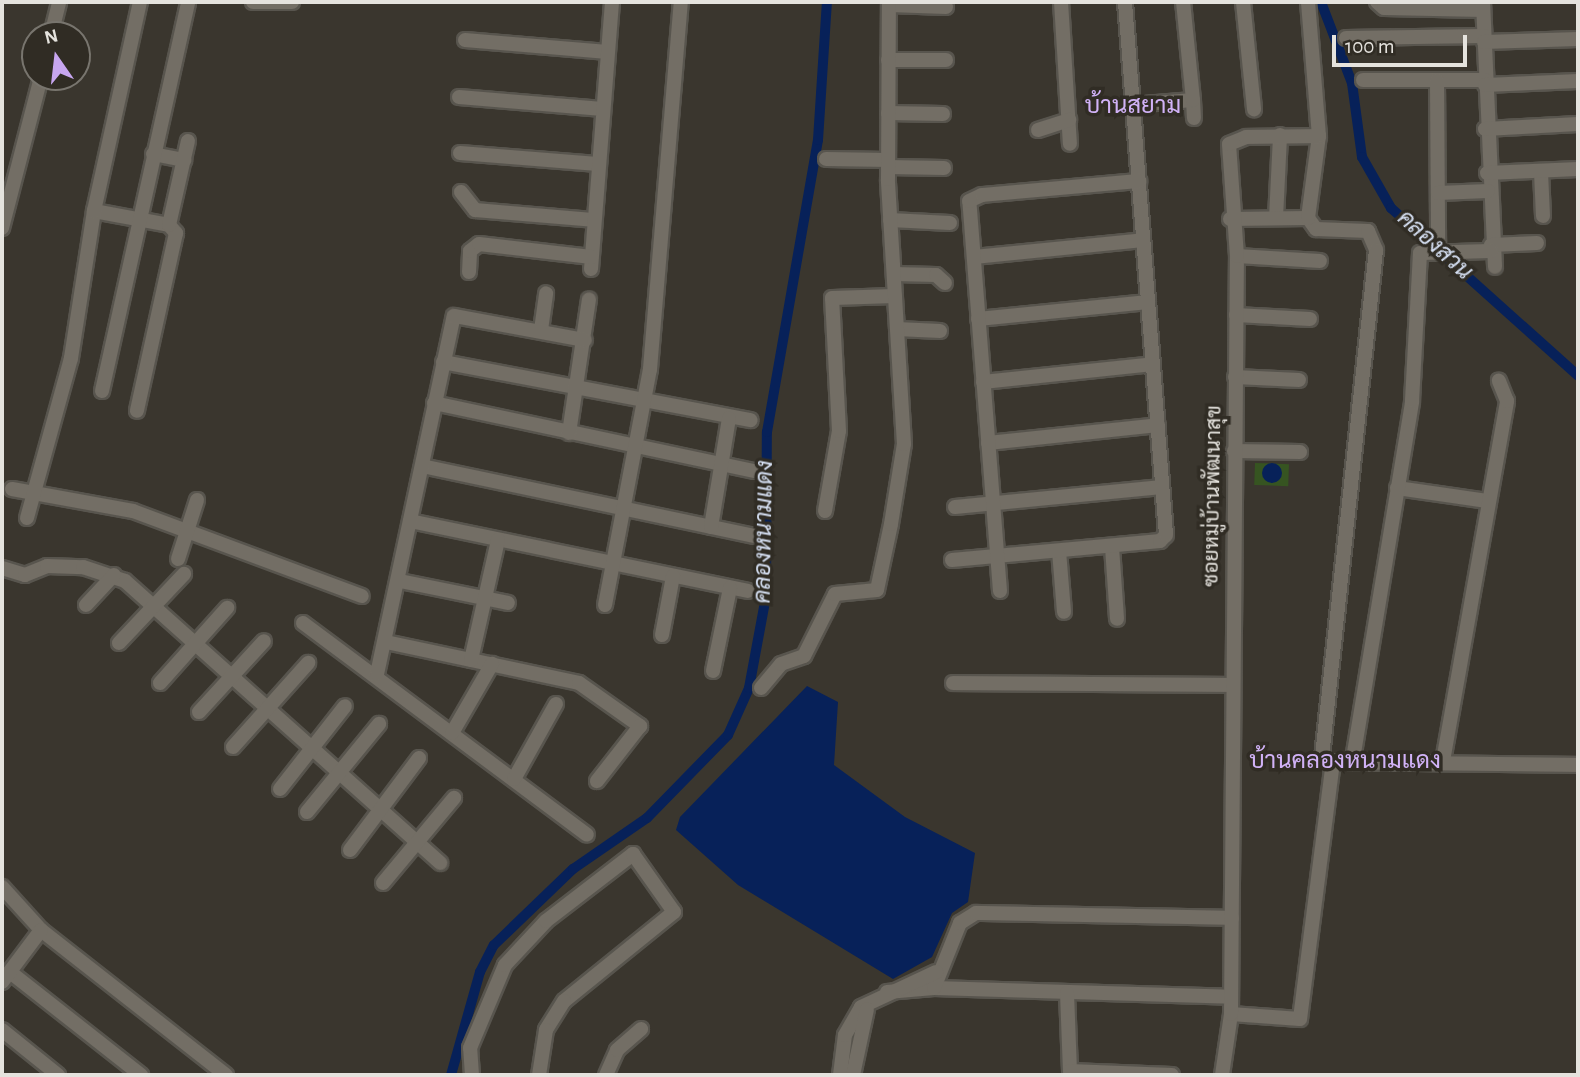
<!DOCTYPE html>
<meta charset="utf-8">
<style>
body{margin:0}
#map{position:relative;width:1580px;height:1077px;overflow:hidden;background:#3a362e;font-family:"Alegreya Sans",Sarabun,sans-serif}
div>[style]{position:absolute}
.green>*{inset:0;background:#365421;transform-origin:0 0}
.water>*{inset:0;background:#072159}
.round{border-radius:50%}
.canal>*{height:10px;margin:-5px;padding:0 5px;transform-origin:5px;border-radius:5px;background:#072159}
.roads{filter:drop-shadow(2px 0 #58554e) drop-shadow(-2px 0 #58554e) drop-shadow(0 2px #58554e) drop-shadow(0 -2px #58554e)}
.minor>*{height:14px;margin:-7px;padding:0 7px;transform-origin:7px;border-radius:7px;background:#736e65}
span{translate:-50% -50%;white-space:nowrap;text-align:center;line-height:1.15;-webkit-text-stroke:7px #302c24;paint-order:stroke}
.street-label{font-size:21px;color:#e5e3de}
.water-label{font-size:23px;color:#d6e0f3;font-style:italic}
.quarter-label{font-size:24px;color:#d1b2f7}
.frame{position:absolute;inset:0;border:4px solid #e5e3de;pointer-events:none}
.north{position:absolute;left:21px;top:21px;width:70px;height:70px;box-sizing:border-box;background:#302c24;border:2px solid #78756e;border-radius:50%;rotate:346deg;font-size:19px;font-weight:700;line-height:28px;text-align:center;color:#e5e3de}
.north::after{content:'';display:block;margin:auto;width:24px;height:32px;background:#c7a6f0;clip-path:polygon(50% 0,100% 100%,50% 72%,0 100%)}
.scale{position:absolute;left:1332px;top:35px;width:135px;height:32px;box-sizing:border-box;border:4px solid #e5e3de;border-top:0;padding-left:9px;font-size:21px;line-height:24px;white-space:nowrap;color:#e5e3de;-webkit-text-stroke:5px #302c24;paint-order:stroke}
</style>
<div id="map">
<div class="green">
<i style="left:1255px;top:463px;width:34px;height:22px;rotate:2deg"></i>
</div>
<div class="water">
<i class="round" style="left:1262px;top:463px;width:20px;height:20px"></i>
<i style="clip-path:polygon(807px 686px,838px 702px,834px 765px,905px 817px,975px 853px,968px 902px,952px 913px,932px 957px,893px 979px,738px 885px,676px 830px,680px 817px)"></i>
</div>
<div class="canal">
<i style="left:1321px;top:2px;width:87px;rotate:69.1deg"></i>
<i style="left:1352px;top:83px;width:75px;rotate:82.3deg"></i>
<i style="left:1362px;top:157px;width:59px;rotate:60.4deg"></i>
<i style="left:1391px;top:208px;width:251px;rotate:41.9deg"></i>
<i style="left:451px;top:1075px;width:107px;rotate:-74.3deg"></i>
<i style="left:480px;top:972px;width:30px;rotate:-63deg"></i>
<i style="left:494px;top:945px;width:110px;rotate:-43.9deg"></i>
<i style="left:573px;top:869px;width:90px;rotate:-34.6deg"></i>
<i style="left:647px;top:818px;width:116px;rotate:-45.7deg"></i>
<i style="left:728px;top:735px;width:51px;rotate:-65.9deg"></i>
<i style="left:749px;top:688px;width:94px;rotate:-79.5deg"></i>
<i style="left:766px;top:596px;width:164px;rotate:-89.7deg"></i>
<i style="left:767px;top:432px;width:296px;rotate:-80.1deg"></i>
<i style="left:818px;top:140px;width:138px;rotate:-86.3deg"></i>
</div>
<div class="roads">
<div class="minor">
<i style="left:253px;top:2px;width:39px"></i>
<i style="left:1061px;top:2px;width:142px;rotate:86.4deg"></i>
<i style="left:1243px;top:2px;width:108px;rotate:84.1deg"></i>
<i style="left:1377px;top:2px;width:9px;rotate:41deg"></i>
<i style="left:1384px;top:8px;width:99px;rotate:1.2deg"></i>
<i style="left:1483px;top:2px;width:265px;rotate:87.4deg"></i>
<i style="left:889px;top:5px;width:57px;rotate:2deg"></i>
<i style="left:51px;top:35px;width:34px;rotate:-76deg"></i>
<i style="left:1346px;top:38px;width:138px;rotate:-0.8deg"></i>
<i style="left:465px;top:40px;width:143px;rotate:4.8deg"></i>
<i style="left:1484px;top:42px;width:94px;rotate:-1.8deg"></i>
<i style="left:888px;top:60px;width:58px"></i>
<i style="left:1363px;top:80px;width:122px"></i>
<i style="left:1437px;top:80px;width:162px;rotate:89.6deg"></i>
<i style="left:1485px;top:85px;width:93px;rotate:-2.5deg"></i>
<i style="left:459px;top:97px;width:144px;rotate:4.8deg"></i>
<i style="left:1193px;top:100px;width:18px;rotate:87deg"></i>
<i style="left:1132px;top:105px;width:61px;rotate:-4.7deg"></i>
<i style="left:1193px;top:100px;width:99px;rotate:-95.8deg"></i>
<i style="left:888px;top:113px;width:55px;rotate:1deg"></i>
<i style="left:1485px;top:129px;width:93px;rotate:-3.1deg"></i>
<i style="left:1038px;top:130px;width:33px;rotate:-18deg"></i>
<i style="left:460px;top:153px;width:138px;rotate:4.6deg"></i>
<i style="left:153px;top:154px;width:32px;rotate:11deg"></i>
<i style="left:826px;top:159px;width:62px;rotate:0.9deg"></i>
<i style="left:888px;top:167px;width:56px;rotate:1deg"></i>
<i style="left:1541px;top:172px;width:44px;rotate:87.4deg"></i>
<i style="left:1487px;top:173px;width:91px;rotate:-2.5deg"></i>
<i style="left:461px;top:192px;width:23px;rotate:52deg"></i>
<i style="left:475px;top:210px;width:118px;rotate:4.8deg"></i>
<i style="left:1438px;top:193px;width:50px;rotate:-2.3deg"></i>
<i style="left:94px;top:211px;width:76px;rotate:10.6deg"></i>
<i style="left:169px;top:225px;width:11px;rotate:49deg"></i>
<i style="left:176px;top:233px;width:182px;rotate:102.4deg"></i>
<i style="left:1276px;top:218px;width:83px;rotate:-87.2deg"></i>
<i style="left:1308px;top:218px;width:14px;rotate:54deg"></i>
<i style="left:1316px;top:229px;width:52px;rotate:2.2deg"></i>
<i style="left:1368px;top:231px;width:21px;rotate:67deg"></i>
<i style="left:1376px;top:250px;width:510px;rotate:96.08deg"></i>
<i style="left:1230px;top:219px;width:78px;rotate:-0.7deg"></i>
<i style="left:1308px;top:218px;width:83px;rotate:-82.4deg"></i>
<i style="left:1319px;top:136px;width:134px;rotate:-94.7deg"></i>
<i style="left:890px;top:220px;width:60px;rotate:2.9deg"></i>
<i style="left:169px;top:225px;width:86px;rotate:-77.3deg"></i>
<i style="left:2px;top:228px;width:156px;rotate:-75.5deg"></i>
<i style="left:1491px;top:245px;width:46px;rotate:-2.5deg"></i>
<i style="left:1237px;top:256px;width:83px;rotate:3.4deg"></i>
<i style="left:974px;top:257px;width:170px;rotate:-5.7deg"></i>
<i style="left:591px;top:269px;width:268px;rotate:-85.5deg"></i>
<i style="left:469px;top:272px;width:21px;rotate:-87deg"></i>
<i style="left:470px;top:251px;width:11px;rotate:-38deg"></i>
<i style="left:479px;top:244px;width:113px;rotate:6.6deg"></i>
<i style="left:894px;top:274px;width:42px;rotate:1.4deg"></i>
<i style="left:936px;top:275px;width:12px;rotate:42deg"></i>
<i style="left:1236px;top:315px;width:74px;rotate:3.1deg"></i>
<i style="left:978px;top:319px;width:171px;rotate:-5.7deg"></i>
<i style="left:897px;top:329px;width:43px;rotate:2.7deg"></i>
<i style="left:541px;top:330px;width:37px;rotate:-82deg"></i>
<i style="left:443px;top:362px;width:313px;rotate:10.7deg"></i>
<i style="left:1235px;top:377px;width:64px;rotate:2.7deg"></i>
<i style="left:983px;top:382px;width:171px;rotate:-6deg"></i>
<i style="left:102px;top:391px;width:398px;rotate:-77.5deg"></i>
<i style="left:434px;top:403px;width:327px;rotate:12deg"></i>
<i style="left:569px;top:433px;width:135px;rotate:-81.5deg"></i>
<i style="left:988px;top:443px;width:171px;rotate:-6deg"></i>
<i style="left:1234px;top:451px;width:66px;rotate:0.9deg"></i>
<i style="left:422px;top:466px;width:339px;rotate:11.9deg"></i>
<i style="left:1397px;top:488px;width:91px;rotate:8.2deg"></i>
<i style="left:12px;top:489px;width:123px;rotate:10.3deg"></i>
<i style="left:133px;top:511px;width:244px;rotate:20.4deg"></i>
<i style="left:955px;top:507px;width:208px;rotate:-5.5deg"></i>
<i style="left:825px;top:511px;width:81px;rotate:-80.1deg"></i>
<i style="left:839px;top:431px;width:133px;rotate:-93deg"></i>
<i style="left:832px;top:298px;width:63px;rotate:-1.8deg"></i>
<i style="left:27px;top:518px;width:166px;rotate:-74.6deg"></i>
<i style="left:71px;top:358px;width:149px;rotate:-81.1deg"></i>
<i style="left:94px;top:211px;width:214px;rotate:-77.6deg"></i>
<i style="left:410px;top:521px;width:345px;rotate:11.7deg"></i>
<i style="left:711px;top:527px;width:110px;rotate:-80.6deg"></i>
<i style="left:1112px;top:547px;width:72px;rotate:86deg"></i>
<i style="left:1059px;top:551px;width:61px;rotate:85.3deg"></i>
<i style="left:178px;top:559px;width:62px;rotate:-72.1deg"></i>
<i style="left:952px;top:560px;width:209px;rotate:-5.2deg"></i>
<i style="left:1160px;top:541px;width:8px;rotate:-45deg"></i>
<i style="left:1166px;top:535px;width:535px;rotate:-94.4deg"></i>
<i style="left:2px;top:568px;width:24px;rotate:17deg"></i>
<i style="left:25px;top:575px;width:24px;rotate:-22deg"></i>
<i style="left:47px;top:566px;width:36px;rotate:2deg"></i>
<i style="left:83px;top:567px;width:44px;rotate:18.4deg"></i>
<i style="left:125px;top:581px;width:423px;rotate:41.8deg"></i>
<i style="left:400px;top:581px;width:110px;rotate:11.5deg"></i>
<i style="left:1000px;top:591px;width:391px;rotate:-94.5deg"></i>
<i style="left:969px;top:201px;width:14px;rotate:-25deg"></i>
<i style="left:982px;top:195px;width:158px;rotate:-5.1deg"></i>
<i style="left:86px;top:605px;width:41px;rotate:-47deg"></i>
<i style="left:605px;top:605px;width:240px;rotate:-79.2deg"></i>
<i style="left:650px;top:369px;width:368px;rotate:-85.2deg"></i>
<i style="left:303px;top:623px;width:354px;rotate:36.7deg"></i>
<i style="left:662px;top:635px;width:60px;rotate:-79.4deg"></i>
<i style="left:386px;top:642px;width:197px;rotate:12deg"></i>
<i style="left:579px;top:683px;width:75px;rotate:35.2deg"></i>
<i style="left:640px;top:726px;width:70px;rotate:128deg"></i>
<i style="left:119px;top:643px;width:95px;rotate:-46.7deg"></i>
<i style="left:471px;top:660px;width:123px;rotate:-77.3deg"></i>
<i style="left:713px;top:671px;width:85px;rotate:-78.4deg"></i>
<i style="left:377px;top:674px;width:366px;rotate:-77.9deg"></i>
<i style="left:454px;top:316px;width:133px;rotate:10.4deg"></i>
<i style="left:160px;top:683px;width:101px;rotate:-48.2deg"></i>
<i style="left:953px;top:683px;width:279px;rotate:0.4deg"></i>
<i style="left:761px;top:688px;width:31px;rotate:-50deg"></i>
<i style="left:781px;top:664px;width:24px;rotate:-19deg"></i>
<i style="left:804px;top:656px;width:69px;rotate:-63.4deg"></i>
<i style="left:835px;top:594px;width:42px;rotate:-5.4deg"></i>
<i style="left:877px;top:590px;width:67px;rotate:-78deg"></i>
<i style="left:891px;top:524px;width:81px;rotate:-80.8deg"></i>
<i style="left:904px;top:444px;width:265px;rotate:-93.5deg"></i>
<i style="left:888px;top:179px;width:177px;rotate:-89.7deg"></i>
<i style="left:199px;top:712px;width:96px;rotate:-47.5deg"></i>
<i style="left:452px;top:733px;width:80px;rotate:-59.9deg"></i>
<i style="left:233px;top:747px;width:113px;rotate:-48.2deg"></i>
<i style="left:1353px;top:759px;width:363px;rotate:-80.6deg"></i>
<i style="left:1412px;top:401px;width:148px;rotate:-86.9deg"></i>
<i style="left:1420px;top:253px;width:71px;rotate:-1.6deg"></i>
<i style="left:1443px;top:761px;width:366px;rotate:-79.9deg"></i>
<i style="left:1507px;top:401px;width:22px;rotate:-112deg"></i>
<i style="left:514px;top:779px;width:86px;rotate:-60.8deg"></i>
<i style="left:280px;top:789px;width:105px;rotate:-51.9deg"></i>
<i style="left:307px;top:812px;width:114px;rotate:-50.7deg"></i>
<i style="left:350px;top:850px;width:115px;rotate:-53.1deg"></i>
<i style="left:383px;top:883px;width:111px;rotate:-50.1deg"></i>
<i style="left:2px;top:887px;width:58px;rotate:47.8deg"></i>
<i style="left:41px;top:930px;width:235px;rotate:38.1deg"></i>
<i style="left:10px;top:972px;width:167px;rotate:38.2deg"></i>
<i style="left:2px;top:982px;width:65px;rotate:-53.1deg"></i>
<i style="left:934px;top:988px;width:297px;rotate:1.7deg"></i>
<i style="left:887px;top:992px;width:47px;rotate:-4.9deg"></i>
<i style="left:934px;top:988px;width:70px;rotate:-68.2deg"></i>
<i style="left:960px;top:923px;width:19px;rotate:-32deg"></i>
<i style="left:976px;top:913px;width:256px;rotate:1.1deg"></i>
<i style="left:1067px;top:993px;width:78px;rotate:87.8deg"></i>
<i style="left:1070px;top:1071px;width:102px;rotate:2.2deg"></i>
<i style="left:1231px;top:1014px;width:69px;rotate:4.1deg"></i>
<i style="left:1300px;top:1019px;width:259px;rotate:-82.7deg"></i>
<i style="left:1333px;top:762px;width:245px;rotate:0.7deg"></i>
<i style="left:2px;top:1030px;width:72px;rotate:38.8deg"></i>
<i style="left:472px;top:1075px;width:27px;rotate:-94deg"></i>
<i style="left:470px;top:1048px;width:90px;rotate:-67.1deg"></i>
<i style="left:505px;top:965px;width:60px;rotate:-47deg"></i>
<i style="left:546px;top:921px;width:110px;rotate:-37.6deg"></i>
<i style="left:633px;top:854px;width:71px;rotate:54.7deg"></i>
<i style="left:674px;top:912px;width:141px;rotate:141deg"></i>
<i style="left:564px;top:1001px;width:34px;rotate:122deg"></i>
<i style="left:546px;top:1030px;width:46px;rotate:98.8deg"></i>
<i style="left:606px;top:1075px;width:27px;rotate:-66deg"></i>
<i style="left:617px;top:1050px;width:32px;rotate:-41deg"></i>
<i style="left:840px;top:1075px;width:40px;rotate:-82.9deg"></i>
<i style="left:845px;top:1035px;width:32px;rotate:-60deg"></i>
<i style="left:861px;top:1007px;width:83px;rotate:-25deg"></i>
<i style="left:853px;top:1075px;width:67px;rotate:-78deg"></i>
<i style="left:1222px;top:1075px;width:62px;rotate:-81.6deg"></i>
<i style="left:1231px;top:1014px;width:758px;rotate:-89.55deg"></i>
<i style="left:1237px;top:256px;width:112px;rotate:-94.1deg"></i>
<i style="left:1229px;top:144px;width:18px;rotate:-22deg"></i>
<i style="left:1246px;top:137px;width:73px;rotate:-0.8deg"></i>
</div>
</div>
<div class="street-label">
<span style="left:1213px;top:496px;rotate:-89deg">ซอยหมู่บ้านพัฒนาสุข</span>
</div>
<div class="water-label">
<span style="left:1434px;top:246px;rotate:42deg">คลองสวน</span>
<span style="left:765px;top:532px;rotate:-89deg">คลองหนามแดง</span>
</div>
<div class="quarter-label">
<span style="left:1133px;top:107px">บ้านสยาม</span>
<span style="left:1345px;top:762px">บ้านคลองหนามแดง</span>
</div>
<div class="frame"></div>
<div class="north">N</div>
<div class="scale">100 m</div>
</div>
